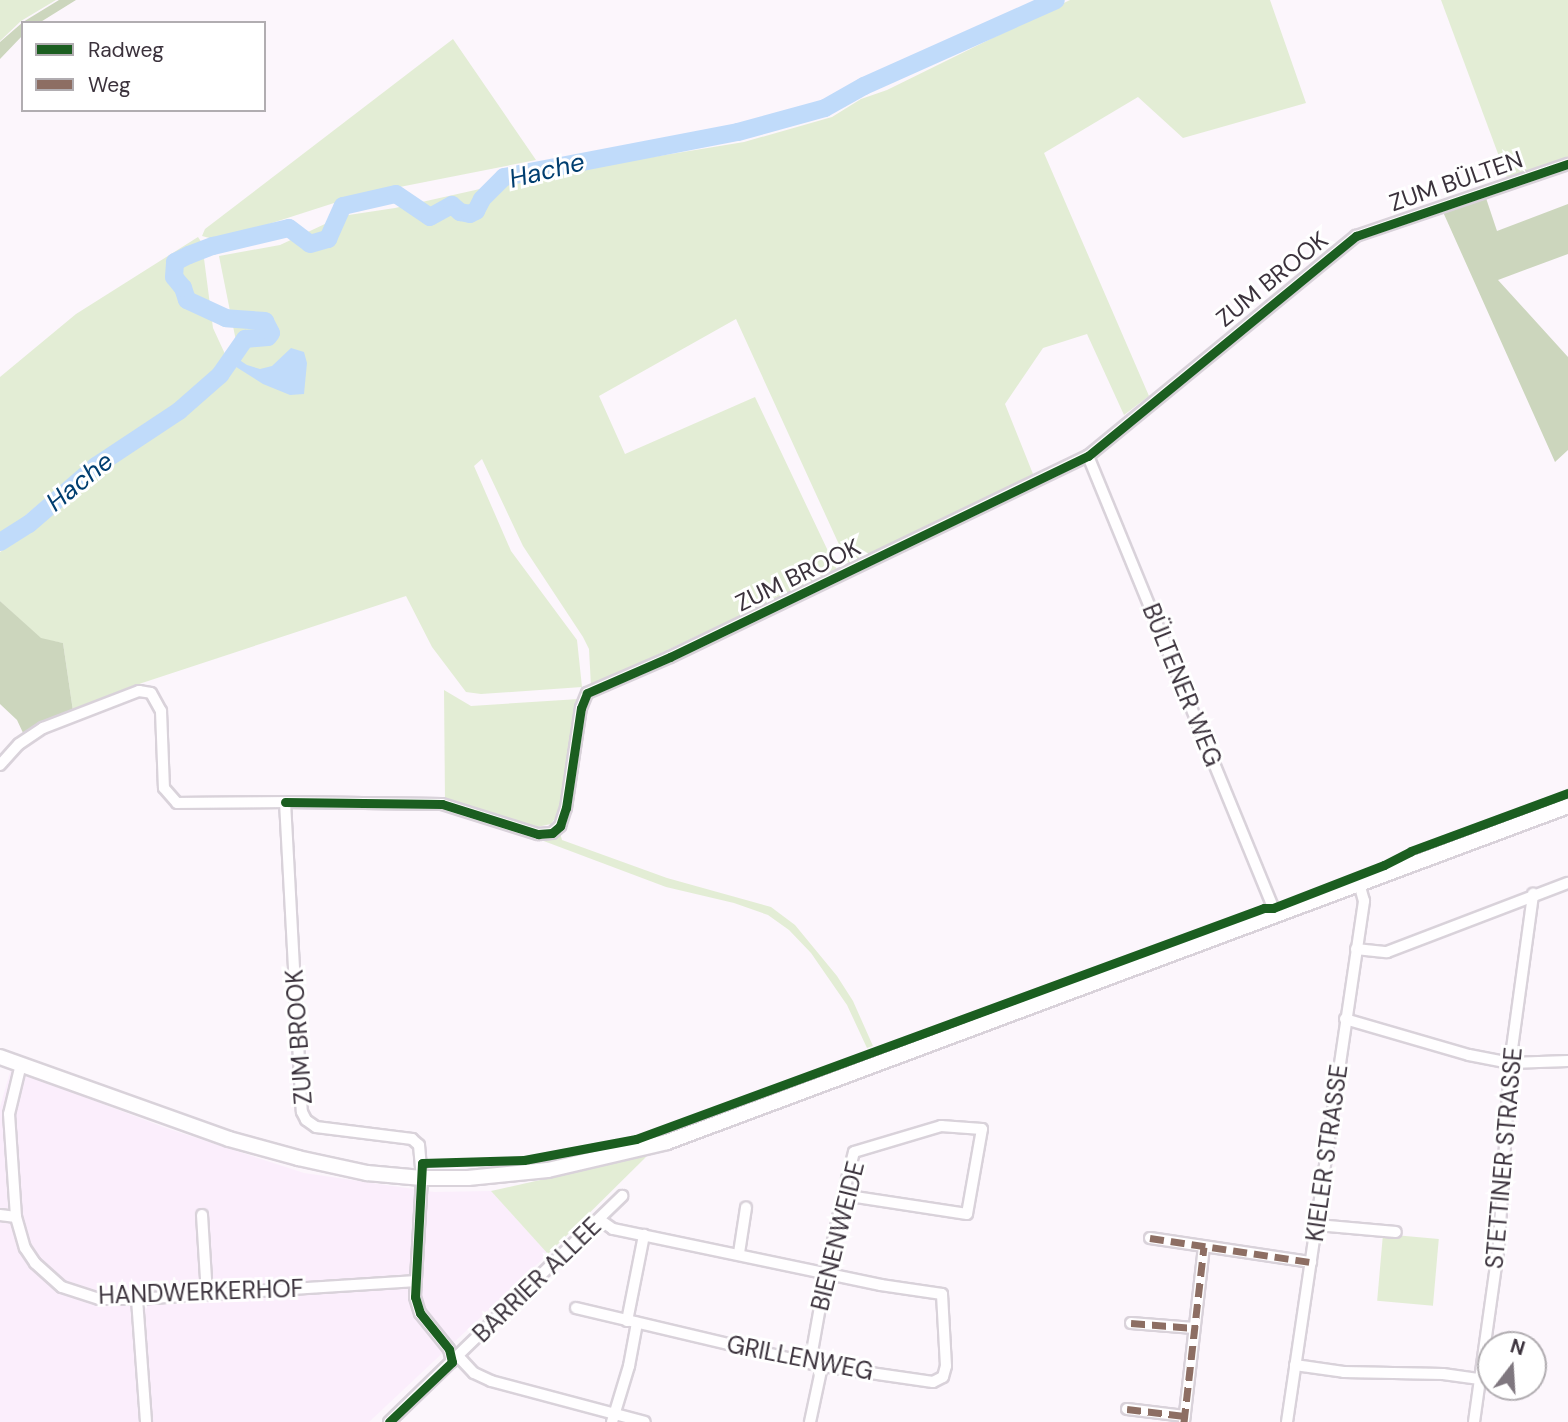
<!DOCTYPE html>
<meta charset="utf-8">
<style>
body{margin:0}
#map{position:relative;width:1568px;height:1422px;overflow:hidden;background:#fcf6fc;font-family:"DM Sans",sans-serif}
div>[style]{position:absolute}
.built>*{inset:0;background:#fbeefc}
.green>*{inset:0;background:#e3edd5;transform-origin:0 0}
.forest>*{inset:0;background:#ccd6bd}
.water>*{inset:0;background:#c0dbfa}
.river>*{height:18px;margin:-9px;padding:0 9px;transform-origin:9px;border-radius:9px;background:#c0dbfa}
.roads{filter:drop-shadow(2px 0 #d9d2da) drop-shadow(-2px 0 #d9d2da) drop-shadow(0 2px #d9d2da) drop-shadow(0 -2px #d9d2da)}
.minor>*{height:10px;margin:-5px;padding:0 5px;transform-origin:5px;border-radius:5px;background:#fffeff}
.secondary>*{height:14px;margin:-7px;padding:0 7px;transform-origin:7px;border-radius:7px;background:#fffeff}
.quiet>*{height:7px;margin-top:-3.5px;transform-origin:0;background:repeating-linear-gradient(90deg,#8d6e63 0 14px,transparent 0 21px)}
.cycleway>*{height:9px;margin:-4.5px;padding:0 4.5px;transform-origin:4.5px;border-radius:4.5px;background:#1b5e20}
span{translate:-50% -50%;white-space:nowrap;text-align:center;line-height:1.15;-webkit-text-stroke:6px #fff;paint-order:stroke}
.street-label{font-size:24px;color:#3b323c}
.water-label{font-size:26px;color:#003e70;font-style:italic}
.legend{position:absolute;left:21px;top:21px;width:245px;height:91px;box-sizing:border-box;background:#fff;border:2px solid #b1adb1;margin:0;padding:9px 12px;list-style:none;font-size:21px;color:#3b323c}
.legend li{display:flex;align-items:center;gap:14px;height:35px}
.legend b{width:35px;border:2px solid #b1adb1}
.north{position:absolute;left:1477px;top:1331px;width:70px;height:70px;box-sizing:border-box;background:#fff;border:2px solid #b1adb1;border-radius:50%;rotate:17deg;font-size:19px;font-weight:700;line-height:28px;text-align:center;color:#3b323c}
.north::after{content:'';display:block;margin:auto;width:24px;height:32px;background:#7f777f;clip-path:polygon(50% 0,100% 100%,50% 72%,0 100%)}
</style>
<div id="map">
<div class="built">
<i style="clip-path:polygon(11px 1069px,166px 1128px,304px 1173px,434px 1192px,491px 1191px,548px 1254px,369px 1422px,0 1422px,0 1107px)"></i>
</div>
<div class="green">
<i style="clip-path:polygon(0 0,56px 0,21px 21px,0 41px)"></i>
<i style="clip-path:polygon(1070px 0,1270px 0,1306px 103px,1183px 138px,1138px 97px,1044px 153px,1149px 396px,1124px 415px,1087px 334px,1043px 348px,1005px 404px,1035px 479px,851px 564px,847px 562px,736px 319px,599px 396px,625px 454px,755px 397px,837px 570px,591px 686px,589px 649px,583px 637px,523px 546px,482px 459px,474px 466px,511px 551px,577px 640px,582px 687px,481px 694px,466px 692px,432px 647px,406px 596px,142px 683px,73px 711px,63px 643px,41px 639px,0 601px,0 552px,33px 531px,98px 473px,183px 416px,222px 380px,239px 356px,219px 256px,280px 245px,342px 216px,395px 208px,543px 175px,744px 142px,832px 117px,861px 99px,887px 90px)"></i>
<i style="clip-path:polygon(1441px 0,1568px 0,1568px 158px,1507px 178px)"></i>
<i style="clip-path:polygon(453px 39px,536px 160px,359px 195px,228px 237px,213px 239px,202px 236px,205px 229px)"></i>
<i style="clip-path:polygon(198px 237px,202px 243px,213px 328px,225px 354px,218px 372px,174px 407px,93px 458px,13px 526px,0 534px,0 377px,76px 314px)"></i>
<i style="clip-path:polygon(444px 690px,471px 706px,579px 699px,560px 811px,551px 824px,537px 827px,445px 801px)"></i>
<i style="clip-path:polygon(560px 833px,562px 840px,667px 878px,771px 907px,795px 925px,837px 976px,853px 1001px,873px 1046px,867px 1048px,847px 1005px,811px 953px,789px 930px,768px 915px,734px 903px,666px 887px,533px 837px,547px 838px)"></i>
<i style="clip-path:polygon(647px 1156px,548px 1254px,491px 1191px)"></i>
<i style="left:1383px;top:1234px;width:56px;height:67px;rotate:5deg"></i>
</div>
<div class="forest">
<i style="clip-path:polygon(59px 0,76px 0,39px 23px,23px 23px,23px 35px,0 59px,0 42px,23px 22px)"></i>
<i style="clip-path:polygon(1486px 198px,1497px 231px,1568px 204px,1568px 254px,1498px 280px,1568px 357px,1568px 450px,1555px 462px,1443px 212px)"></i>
<i style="clip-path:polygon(0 601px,41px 638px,63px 643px,73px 711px,24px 735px,17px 720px,0 704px)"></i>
</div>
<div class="water">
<i style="clip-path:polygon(291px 348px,304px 352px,307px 363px,304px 394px,290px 395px,263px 384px,233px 365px,220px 375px,232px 355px,247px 365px,260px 369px,272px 366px)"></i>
</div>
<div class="river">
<i style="left:0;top:542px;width:34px;rotate:-32deg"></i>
<i style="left:29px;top:524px;width:89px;rotate:-40.9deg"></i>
<i style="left:96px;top:466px;width:100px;rotate:-33.5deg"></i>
<i style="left:179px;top:411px;width:55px;rotate:-41.3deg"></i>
<i style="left:220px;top:375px;width:44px;rotate:-55.2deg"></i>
<i style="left:245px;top:339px;width:23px;rotate:-5deg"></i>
<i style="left:268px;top:337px;width:5px;rotate:-53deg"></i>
<i style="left:271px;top:333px;width:13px;rotate:-117deg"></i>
<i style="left:265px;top:321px;width:39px;rotate:-176deg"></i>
<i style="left:226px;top:318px;width:43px;rotate:-155.2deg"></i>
<i style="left:187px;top:300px;width:13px;rotate:-108deg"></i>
<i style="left:183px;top:288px;width:14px;rotate:-129deg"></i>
<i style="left:174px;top:277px;width:15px;rotate:-86deg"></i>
<i style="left:175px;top:262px;width:16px;rotate:-27deg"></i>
<i style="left:189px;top:255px;width:26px;rotate:-21deg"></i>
<i style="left:213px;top:246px;width:78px;rotate:-13.3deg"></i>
<i style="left:289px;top:228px;width:26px;rotate:37deg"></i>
<i style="left:310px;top:244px;width:19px;rotate:-16deg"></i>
<i style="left:328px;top:239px;width:36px;rotate:-66deg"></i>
<i style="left:343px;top:206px;width:54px;rotate:-12.8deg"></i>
<i style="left:396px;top:194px;width:41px;rotate:34.1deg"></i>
<i style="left:430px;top:217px;width:25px;rotate:-29deg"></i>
<i style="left:452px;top:205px;width:11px;rotate:41deg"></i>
<i style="left:460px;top:212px;width:10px;rotate:11deg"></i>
<i style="left:470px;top:214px;width:7px;rotate:-27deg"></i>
<i style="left:476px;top:211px;width:13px;rotate:-63deg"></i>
<i style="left:482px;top:199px;width:31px;rotate:-45deg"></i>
<i style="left:504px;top:177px;width:238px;rotate:-10.9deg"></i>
<i style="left:738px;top:132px;width:90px;rotate:-15.4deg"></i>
<i style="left:825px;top:108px;width:45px;rotate:-29.4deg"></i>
<i style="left:864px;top:86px;width:210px;rotate:-24.1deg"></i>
</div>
<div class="roads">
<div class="minor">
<i style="left:1088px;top:456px;width:496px;rotate:67.7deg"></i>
<i style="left:0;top:765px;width:28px;rotate:-48deg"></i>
<i style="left:19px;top:744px;width:29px;rotate:-34deg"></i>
<i style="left:43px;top:728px;width:103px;rotate:-21.1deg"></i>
<i style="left:139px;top:691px;width:12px;rotate:9deg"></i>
<i style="left:151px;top:693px;width:21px;rotate:61deg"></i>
<i style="left:161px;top:711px;width:77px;rotate:87.8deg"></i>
<i style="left:164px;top:788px;width:20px;rotate:49deg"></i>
<i style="left:177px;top:803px;width:108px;rotate:-0.5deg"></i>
<i style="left:285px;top:802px;width:310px;rotate:86.9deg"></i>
<i style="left:302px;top:1112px;width:9px;rotate:63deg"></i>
<i style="left:306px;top:1120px;width:12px;rotate:35deg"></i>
<i style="left:316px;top:1127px;width:97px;rotate:7.1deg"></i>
<i style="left:412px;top:1139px;width:9px;rotate:41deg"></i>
<i style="left:419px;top:1145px;width:33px;rotate:85deg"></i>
<i style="left:422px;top:1178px;width:119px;rotate:93.4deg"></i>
<i style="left:415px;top:1297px;width:17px;rotate:73deg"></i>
<i style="left:420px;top:1313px;width:46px;rotate:51.1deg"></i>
<i style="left:449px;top:1349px;width:13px;rotate:77deg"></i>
<i style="left:285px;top:802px;width:157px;rotate:0.7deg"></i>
<i style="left:442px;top:804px;width:101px;rotate:17.4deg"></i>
<i style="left:538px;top:834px;width:14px;rotate:-4deg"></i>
<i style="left:552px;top:833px;width:11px;rotate:-41deg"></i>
<i style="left:560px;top:826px;width:19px;rotate:-72deg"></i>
<i style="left:566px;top:808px;width:101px;rotate:-81.5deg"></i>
<i style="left:581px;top:708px;width:16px;rotate:-68deg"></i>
<i style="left:587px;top:693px;width:90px;rotate:-23.4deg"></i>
<i style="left:670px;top:657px;width:464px;rotate:-25.7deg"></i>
<i style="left:1088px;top:456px;width:347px;rotate:-39.4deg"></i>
<i style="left:1356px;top:236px;width:224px;rotate:-18.8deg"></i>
<i style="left:1356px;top:949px;width:31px;rotate:6deg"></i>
<i style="left:1387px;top:952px;width:194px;rotate:-20.9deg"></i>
<i style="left:1345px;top:1019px;width:129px;rotate:16.2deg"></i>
<i style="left:1469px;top:1055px;width:42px;rotate:11deg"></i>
<i style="left:1510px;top:1063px;width:58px;rotate:-2deg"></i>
<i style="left:21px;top:1064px;width:51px;rotate:103.5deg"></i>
<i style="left:9px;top:1114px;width:103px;rotate:86.1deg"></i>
<i style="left:16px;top:1217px;width:32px;rotate:74deg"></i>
<i style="left:25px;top:1248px;width:18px;rotate:56deg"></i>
<i style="left:35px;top:1263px;width:36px;rotate:42deg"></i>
<i style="left:62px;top:1287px;width:39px;rotate:18deg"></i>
<i style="left:99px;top:1299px;width:38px"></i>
<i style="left:137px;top:1299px;width:279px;rotate:-3.7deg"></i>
<i style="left:0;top:1215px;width:16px;rotate:7deg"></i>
<i style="left:202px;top:1215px;width:79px;rotate:86.4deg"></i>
<i style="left:1317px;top:1225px;width:79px;rotate:5.1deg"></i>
<i style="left:1150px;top:1238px;width:163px;rotate:8.5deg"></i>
<i style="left:739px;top:1253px;width:46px;rotate:-81.2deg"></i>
<i style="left:137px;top:1299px;width:123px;rotate:85.8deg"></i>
<i style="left:576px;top:1308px;width:253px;rotate:13.3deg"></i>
<i style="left:822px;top:1366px;width:112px;rotate:8.2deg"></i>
<i style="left:933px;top:1382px;width:11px;rotate:-27deg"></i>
<i style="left:943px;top:1377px;width:11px;rotate:-75deg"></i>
<i style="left:946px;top:1366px;width:72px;rotate:-93.2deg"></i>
<i style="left:942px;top:1294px;width:62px;rotate:-171.6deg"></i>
<i style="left:881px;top:1285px;width:274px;rotate:-168.2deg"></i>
<i style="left:613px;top:1229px;width:16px;rotate:-145deg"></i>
<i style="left:627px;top:1321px;width:88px;rotate:-78.8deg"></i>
<i style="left:1131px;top:1323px;width:63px;rotate:4.5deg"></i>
<i style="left:458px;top:1356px;width:23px;rotate:47deg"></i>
<i style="left:474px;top:1373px;width:19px;rotate:25deg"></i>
<i style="left:491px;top:1381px;width:159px;rotate:14.9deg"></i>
<i style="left:810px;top:1363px;width:91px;rotate:-79.9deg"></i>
<i style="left:826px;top:1273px;width:80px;rotate:-77.7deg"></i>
<i style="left:843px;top:1195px;width:44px;rotate:-75.7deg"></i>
<i style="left:854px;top:1152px;width:91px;rotate:-16.6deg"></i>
<i style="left:941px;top:1126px;width:41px;rotate:4.2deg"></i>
<i style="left:982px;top:1129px;width:86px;rotate:100deg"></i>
<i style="left:967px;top:1214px;width:125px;rotate:-171.3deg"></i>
<i style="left:1295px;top:1365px;width:49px;rotate:8.1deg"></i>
<i style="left:1344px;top:1372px;width:99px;rotate:1.2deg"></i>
<i style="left:1443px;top:1374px;width:37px;rotate:8deg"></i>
<i style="left:1127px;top:1409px;width:58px;rotate:6.9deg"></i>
<i style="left:389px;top:1422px;width:325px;rotate:-44.1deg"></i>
<i style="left:612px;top:1422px;width:59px;rotate:-73.1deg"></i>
<i style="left:629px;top:1366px;width:44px;rotate:-79.5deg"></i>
<i style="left:810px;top:1422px;width:57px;rotate:-77.9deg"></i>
<i style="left:1184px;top:1422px;width:176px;rotate:-83.5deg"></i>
<i style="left:1287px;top:1422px;width:527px;rotate:-81.59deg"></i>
<i style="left:1364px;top:901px;width:18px;rotate:-106deg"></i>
<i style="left:1474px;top:1422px;width:181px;rotate:-82deg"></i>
<i style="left:1499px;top:1243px;width:180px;rotate:-86.5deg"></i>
<i style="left:1510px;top:1063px;width:171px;rotate:-82.2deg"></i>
</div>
<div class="secondary">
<i style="left:0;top:1057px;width:243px;rotate:19.7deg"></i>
<i style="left:229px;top:1139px;width:72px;rotate:15.4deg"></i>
<i style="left:298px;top:1158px;width:71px;rotate:12.3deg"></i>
<i style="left:367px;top:1173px;width:55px;rotate:5.2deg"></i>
<i style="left:422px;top:1178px;width:46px"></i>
<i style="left:468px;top:1178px;width:80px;rotate:-5.7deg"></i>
<i style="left:548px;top:1170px;width:122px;rotate:-13.2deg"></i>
<i style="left:667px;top:1142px;width:962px;rotate:-20.45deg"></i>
</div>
</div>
<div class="quiet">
<i style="left:1150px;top:1238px;width:163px;rotate:8.5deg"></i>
<i style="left:1131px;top:1323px;width:63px;rotate:4.5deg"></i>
<i style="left:1127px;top:1409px;width:58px;rotate:6.9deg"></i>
<i style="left:1184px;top:1422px;width:176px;rotate:-83.5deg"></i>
</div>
<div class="cycleway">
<i style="left:285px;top:802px;width:157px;rotate:0.7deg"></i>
<i style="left:442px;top:804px;width:101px;rotate:17.4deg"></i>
<i style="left:538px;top:834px;width:14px;rotate:-4deg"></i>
<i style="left:552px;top:833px;width:11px;rotate:-41deg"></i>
<i style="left:560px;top:826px;width:19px;rotate:-72deg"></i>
<i style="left:566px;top:808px;width:101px;rotate:-81.5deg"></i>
<i style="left:581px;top:708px;width:16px;rotate:-68deg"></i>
<i style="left:587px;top:693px;width:90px;rotate:-23.4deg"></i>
<i style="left:670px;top:657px;width:464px;rotate:-25.7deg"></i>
<i style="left:1088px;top:456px;width:347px;rotate:-39.4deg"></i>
<i style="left:1356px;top:236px;width:224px;rotate:-18.8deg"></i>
<i style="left:389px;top:1422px;width:87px;rotate:-43.6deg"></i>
<i style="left:452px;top:1362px;width:13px;rotate:-103deg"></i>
<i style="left:449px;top:1349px;width:46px;rotate:-128.9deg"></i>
<i style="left:420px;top:1313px;width:17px;rotate:-107deg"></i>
<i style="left:415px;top:1297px;width:134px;rotate:-87deg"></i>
<i style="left:422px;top:1163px;width:102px;rotate:-1.7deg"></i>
<i style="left:524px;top:1160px;width:114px;rotate:-10.6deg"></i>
<i style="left:636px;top:1139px;width:669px;rotate:-20.2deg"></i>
<i style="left:1264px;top:908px;width:9px"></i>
<i style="left:1273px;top:908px;width:119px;rotate:-21.2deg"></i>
<i style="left:1384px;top:865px;width:30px;rotate:-27deg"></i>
<i style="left:1411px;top:851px;width:167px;rotate:-20.3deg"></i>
</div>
<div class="street-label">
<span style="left:1456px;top:181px;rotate:-19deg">ZUM BÜLTEN</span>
<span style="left:1272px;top:279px;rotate:-39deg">ZUM BROOK</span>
<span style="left:798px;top:575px;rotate:-26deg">ZUM BROOK</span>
<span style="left:1182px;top:685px;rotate:68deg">BÜLTENER WEG</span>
<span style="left:299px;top:1037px;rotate:-94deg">ZUM BROOK</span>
<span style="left:1327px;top:1153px;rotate:-82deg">KIELER STRASSE</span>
<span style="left:1504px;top:1158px;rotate:-85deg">STETTINER STRASSE</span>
<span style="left:838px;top:1236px;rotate:-76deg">BIENENWEIDE</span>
<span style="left:537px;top:1280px;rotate:-44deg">BARRIER ALLEE</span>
<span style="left:201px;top:1292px;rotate:-2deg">HANDWERKERHOF</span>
<span style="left:800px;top:1358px;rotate:11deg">GRILLENWEG</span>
</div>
<div class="water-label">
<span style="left:547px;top:171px;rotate:-14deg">Hache</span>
<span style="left:80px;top:482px;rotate:-39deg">Hache</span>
</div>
<ul class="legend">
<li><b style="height:9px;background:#1b5e20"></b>Radweg</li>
<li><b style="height:9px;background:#8d6e63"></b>Weg</li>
</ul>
<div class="north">N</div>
</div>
